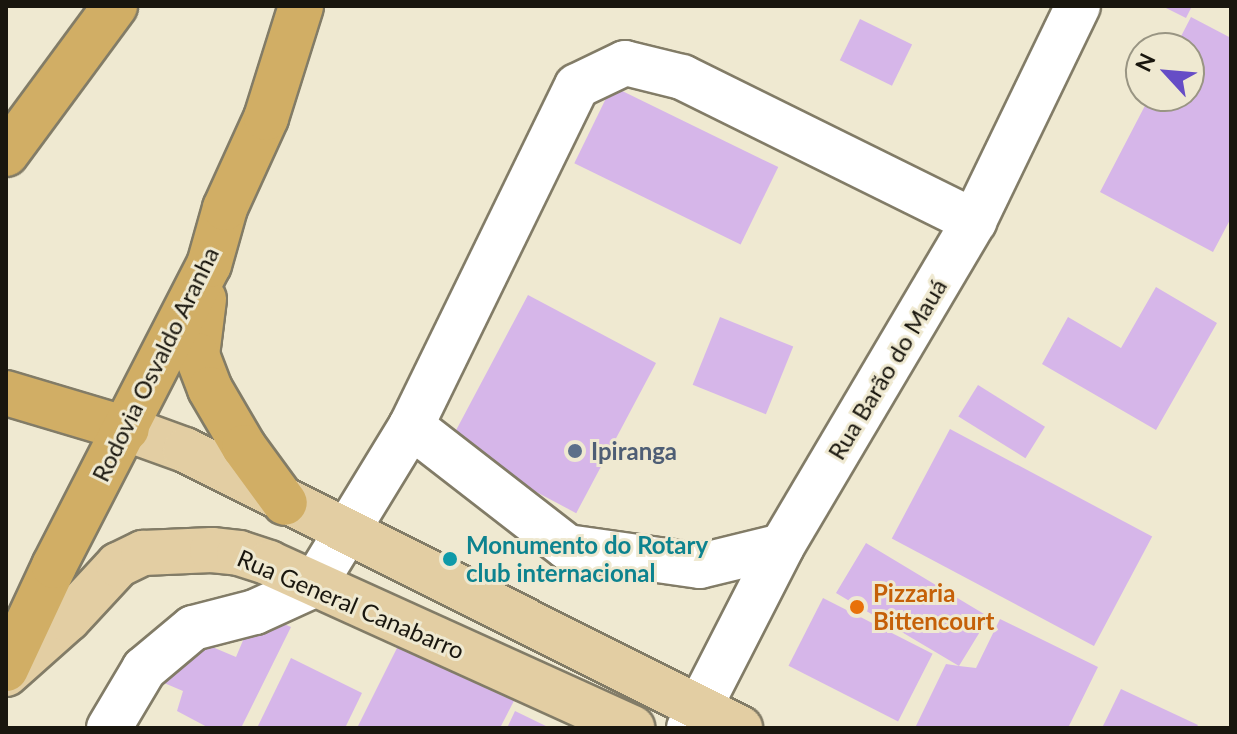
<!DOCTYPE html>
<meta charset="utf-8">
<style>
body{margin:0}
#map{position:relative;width:1237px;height:734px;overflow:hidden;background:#efe9d1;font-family:Lato,sans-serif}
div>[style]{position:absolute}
.building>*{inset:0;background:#d6b6e9;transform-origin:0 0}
.roads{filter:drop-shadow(2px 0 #827c67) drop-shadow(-2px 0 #827c67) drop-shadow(0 2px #827c67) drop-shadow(0 -2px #827c67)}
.minor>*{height:44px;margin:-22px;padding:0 22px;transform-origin:22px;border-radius:22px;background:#fff}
.major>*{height:44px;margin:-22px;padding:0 22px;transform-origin:22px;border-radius:22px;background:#e3cea3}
.highway>*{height:44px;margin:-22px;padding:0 22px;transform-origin:22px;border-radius:22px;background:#d1ae65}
.dots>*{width:22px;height:22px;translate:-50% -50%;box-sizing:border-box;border:4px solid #efe9d1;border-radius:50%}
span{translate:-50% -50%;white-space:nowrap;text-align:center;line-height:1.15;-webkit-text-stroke:6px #efe9d1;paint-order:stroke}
.street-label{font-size:24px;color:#19160e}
.service-label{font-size:24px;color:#4e5e75;font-weight:700}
.left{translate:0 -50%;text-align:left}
.culture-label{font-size:24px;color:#0d838f;font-weight:700}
.food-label{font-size:24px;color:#c56008;font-weight:700}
.frame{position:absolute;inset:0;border:8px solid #19160e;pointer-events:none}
.north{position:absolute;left:1125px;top:32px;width:80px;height:80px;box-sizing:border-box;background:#efe9d1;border:2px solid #999583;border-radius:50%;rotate:296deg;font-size:22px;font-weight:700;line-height:32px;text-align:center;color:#19160e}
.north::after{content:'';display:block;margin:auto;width:28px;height:36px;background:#664dc6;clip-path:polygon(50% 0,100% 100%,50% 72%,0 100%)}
</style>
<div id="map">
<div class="building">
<i style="clip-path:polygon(1162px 6px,1192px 6px,1186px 18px)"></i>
<i style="clip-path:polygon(1191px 17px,1231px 38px,1231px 218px,1213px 252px,1100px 192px,1150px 96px,1189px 96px,1189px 48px,1175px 48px)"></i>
<i style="left:860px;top:19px;width:58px;height:46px;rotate:26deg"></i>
<i style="left:612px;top:86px;width:185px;height:86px;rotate:26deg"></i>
<i style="clip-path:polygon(1156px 287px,1217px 323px,1156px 430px,1042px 364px,1068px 317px,1121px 348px)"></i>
<i style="left:528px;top:295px;width:145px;height:170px;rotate:28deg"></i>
<i style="left:720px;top:317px;width:79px;height:73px;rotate:22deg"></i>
<i style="left:978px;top:385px;width:79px;height:37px;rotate:32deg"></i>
<i style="left:950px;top:429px;width:229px;height:124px;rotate:28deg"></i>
<i style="clip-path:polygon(866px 543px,989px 617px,959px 666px,976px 668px,1000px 619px,1098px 667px,1068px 728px,915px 728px,946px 664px,959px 666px,836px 593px)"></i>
<i style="left:823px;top:598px;width:123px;height:76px;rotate:27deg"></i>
<i style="clip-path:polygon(255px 612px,291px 627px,241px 728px,209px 728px,177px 711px,183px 691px,150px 677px,184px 635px,236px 657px)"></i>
<i style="clip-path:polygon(400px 642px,519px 691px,500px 728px,357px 728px)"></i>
<i style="clip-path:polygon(291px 658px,362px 693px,345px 728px,257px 728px)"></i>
<i style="clip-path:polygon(1121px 689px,1198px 725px,1196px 728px,1102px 728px)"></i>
<i style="clip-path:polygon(515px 711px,550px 728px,507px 728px)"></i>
</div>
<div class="roads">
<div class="minor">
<i style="left:411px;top:426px;width:378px;rotate:-64deg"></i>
<i style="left:577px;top:86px;width:53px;rotate:-25.6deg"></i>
<i style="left:625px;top:63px;width:59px;rotate:13.8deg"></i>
<i style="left:682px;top:77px;width:326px;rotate:26.3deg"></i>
<i style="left:109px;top:728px;width:69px;rotate:-59.3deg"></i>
<i style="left:144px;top:669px;width:64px;rotate:-39.9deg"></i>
<i style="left:193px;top:628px;width:64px;rotate:-14.5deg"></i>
<i style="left:255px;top:612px;width:65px;rotate:-24.6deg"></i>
<i style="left:314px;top:585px;width:186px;rotate:-58.6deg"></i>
<i style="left:411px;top:426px;width:197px;rotate:37.8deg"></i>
<i style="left:567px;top:547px;width:134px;rotate:8.1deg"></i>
<i style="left:700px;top:566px;width:84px;rotate:-13.7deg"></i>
<i style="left:689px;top:728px;width:204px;rotate:-62.9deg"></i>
<i style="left:782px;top:546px;width:377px;rotate:-59.4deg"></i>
<i style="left:974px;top:221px;width:239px;rotate:-64.2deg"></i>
</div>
<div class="major">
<i style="left:127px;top:429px;width:62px;rotate:19.9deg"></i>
<i style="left:185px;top:450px;width:621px;rotate:26.61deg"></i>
<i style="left:6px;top:674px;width:83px;rotate:-41.6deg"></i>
<i style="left:68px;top:619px;width:74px;rotate:-47.2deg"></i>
<i style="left:118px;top:565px;width:28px;rotate:-26deg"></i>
<i style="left:143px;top:553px;width:69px;rotate:-2.5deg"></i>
<i style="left:212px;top:550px;width:27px;rotate:6deg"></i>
<i style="left:239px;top:553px;width:32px;rotate:18deg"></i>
<i style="left:269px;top:563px;width:399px;rotate:24.4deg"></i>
</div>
<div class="highway">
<i style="left:6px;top:154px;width:184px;rotate:-53.6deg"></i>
<i style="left:204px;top:299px;width:56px;rotate:97.1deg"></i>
<i style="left:197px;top:355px;width:36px;rotate:69deg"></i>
<i style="left:210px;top:389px;width:67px;rotate:59.6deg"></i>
<i style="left:244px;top:447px;width:69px;rotate:53.8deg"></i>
<i style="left:6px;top:393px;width:126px;rotate:16.6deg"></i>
<i style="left:6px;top:669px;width:114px;rotate:-65deg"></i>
<i style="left:54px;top:566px;width:339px;rotate:-62.8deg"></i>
<i style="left:209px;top:265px;width:59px;rotate:-74.3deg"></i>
<i style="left:225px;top:208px;width:99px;rotate:-65.5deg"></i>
<i style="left:266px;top:118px;width:117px;rotate:-72.6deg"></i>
</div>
</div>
<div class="dots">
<i style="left:575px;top:451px;background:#5c6f8a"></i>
<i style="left:450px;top:559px;background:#0f9aa8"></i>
<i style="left:857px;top:607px;background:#e8710a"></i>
</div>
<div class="street-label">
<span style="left:155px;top:364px;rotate:-64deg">Rodovia Osvaldo Aranha</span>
<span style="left:887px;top:369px;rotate:-59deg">Rua Barão do Mauá</span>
<span style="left:351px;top:604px;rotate:23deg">Rua General Canabarro</span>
</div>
<div class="service-label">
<span class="left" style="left:591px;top:451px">Ipiranga</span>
</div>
<div class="culture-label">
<span class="left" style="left:466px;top:559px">Monumento do Rotary<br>club internacional</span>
</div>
<div class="food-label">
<span class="left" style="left:873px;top:607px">Pizzaria<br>Bittencourt</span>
</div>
<div class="frame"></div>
<div class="north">N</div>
</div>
